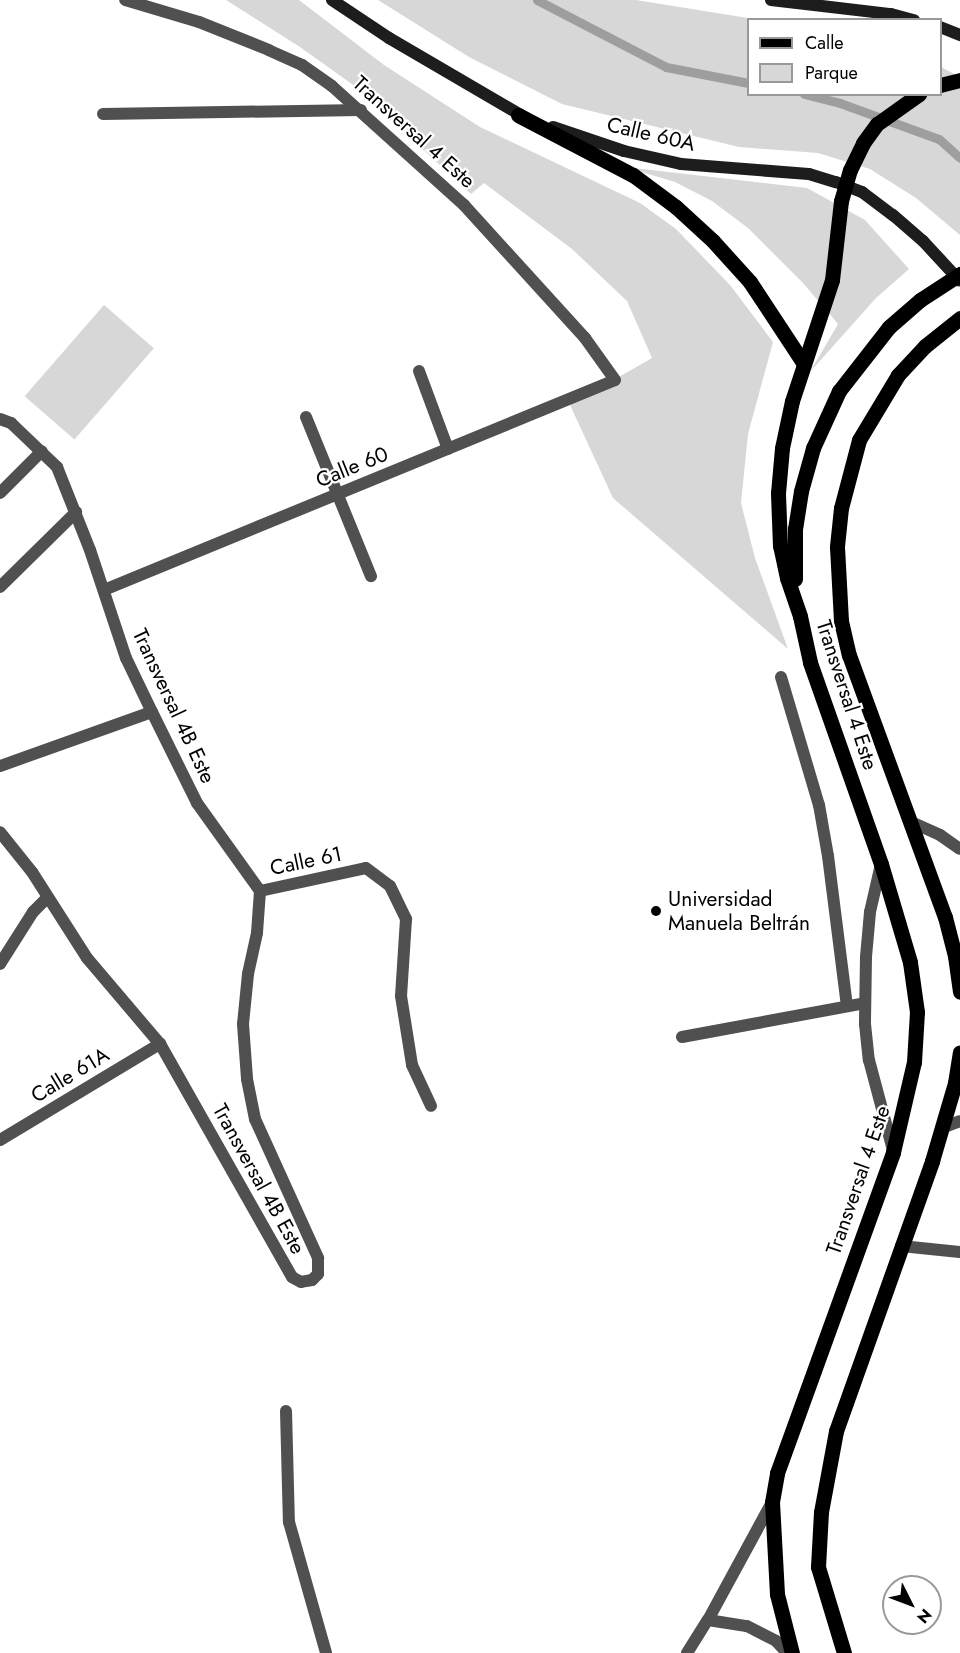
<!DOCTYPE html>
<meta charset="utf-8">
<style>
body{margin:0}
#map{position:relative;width:960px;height:1653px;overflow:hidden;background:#fff;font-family:Jost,sans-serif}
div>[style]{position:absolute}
.green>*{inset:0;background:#d7d7d7;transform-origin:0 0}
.stream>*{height:9px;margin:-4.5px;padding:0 4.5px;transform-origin:4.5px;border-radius:4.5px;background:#9e9e9e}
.lane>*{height:12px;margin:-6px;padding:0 6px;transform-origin:6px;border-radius:6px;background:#505050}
.street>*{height:12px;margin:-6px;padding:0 6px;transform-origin:6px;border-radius:6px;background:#505050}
.secondary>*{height:12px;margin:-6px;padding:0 6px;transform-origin:6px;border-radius:6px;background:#1d1d1d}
.primary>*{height:15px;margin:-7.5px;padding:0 7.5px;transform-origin:7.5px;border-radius:7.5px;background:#000}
.dots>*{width:16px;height:16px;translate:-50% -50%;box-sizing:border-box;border:3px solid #fff;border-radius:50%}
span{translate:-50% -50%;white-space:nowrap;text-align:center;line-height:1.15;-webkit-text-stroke:4.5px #fff;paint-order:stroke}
.street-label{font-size:21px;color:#000}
.poi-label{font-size:21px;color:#000}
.left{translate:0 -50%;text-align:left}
.legend{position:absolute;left:747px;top:18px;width:195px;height:78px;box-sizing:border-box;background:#fff;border:2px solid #999;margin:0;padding:8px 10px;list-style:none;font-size:18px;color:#000}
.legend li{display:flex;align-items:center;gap:12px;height:30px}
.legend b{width:30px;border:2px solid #999}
.north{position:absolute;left:882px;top:1575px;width:60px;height:60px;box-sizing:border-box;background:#fff;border:2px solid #999;border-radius:50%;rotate:132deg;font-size:16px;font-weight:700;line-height:24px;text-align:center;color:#000}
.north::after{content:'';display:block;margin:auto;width:21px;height:27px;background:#000;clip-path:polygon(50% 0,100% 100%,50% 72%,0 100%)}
</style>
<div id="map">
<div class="green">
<i style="clip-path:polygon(226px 0,299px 0,384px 65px,480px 127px,640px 203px,676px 229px,730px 285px,773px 342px,748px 434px,741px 503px,755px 558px,788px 649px,613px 498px,570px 405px,652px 358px,627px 301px,572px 249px,484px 183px,471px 194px,356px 87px,300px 47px)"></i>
<i style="clip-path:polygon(378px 0,636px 0,754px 19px,748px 20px,748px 94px,940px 94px,941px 67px,960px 77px,960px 235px,916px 198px,870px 169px,818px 153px,739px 147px,562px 104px,469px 57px)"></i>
<i style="clip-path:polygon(625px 167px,807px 188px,865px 220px,909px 269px,876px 298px,810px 372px,838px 324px,803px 283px,748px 228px,712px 201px,675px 182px)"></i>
<i style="left:104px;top:305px;width:66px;height:121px;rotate:41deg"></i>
</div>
<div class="stream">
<i style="left:537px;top:0;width:145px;rotate:27.4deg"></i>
<i style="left:666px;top:67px;width:84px;rotate:11deg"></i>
<i style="left:804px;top:94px;width:37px;rotate:14deg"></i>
<i style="left:840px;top:103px;width:105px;rotate:20deg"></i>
<i style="left:939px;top:139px;width:28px;rotate:42deg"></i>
</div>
<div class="lane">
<i style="left:419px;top:371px;width:83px;rotate:69.6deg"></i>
<i style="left:306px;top:417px;width:172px;rotate:67.8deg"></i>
<i style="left:781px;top:677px;width:134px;rotate:73.5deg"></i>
<i style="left:819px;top:805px;width:52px;rotate:80deg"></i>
<i style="left:828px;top:856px;width:151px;rotate:82.8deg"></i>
<i style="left:911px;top:822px;width:32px;rotate:24deg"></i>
<i style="left:940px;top:835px;width:24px;rotate:35deg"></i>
<i style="left:881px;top:864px;width:49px;rotate:102.9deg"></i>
<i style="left:870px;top:912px;width:45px;rotate:95.1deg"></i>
<i style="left:866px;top:957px;width:67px;rotate:90.9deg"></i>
<i style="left:865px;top:1024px;width:36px;rotate:84deg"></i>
<i style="left:869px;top:1060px;width:93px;rotate:75.1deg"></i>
<i style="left:682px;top:1037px;width:186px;rotate:-10.5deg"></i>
<i style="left:942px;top:1128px;width:19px;rotate:-21deg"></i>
<i style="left:286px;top:1411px;width:111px;rotate:88.5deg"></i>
<i style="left:289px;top:1522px;width:136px;rotate:74.2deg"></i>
<i style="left:708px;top:1620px;width:39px;rotate:9deg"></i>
<i style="left:747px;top:1626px;width:33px;rotate:27deg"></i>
<i style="left:776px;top:1641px;width:16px;rotate:47deg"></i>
<i style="left:687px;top:1653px;width:39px;rotate:-58deg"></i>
<i style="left:708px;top:1620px;width:134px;rotate:-61.5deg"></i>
</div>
<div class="street">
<i style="left:103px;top:114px;width:258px;rotate:-0.9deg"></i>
<i style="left:0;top:419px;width:12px;rotate:20deg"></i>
<i style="left:11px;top:423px;width:64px;rotate:43.7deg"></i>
<i style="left:57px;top:467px;width:89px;rotate:68.3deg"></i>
<i style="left:90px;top:550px;width:114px;rotate:71.6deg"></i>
<i style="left:126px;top:658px;width:60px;rotate:64.3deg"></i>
<i style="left:152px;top:712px;width:102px;rotate:63.7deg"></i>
<i style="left:197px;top:803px;width:108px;rotate:54.4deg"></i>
<i style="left:260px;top:891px;width:42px;rotate:94.1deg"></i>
<i style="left:257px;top:933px;width:42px;rotate:102.4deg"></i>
<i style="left:248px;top:974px;width:50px;rotate:95.7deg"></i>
<i style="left:243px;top:1024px;width:55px;rotate:85.8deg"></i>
<i style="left:247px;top:1079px;width:41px;rotate:78.7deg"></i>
<i style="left:255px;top:1119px;width:153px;rotate:65.6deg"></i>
<i style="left:318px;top:1258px;width:16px;rotate:90deg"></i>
<i style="left:318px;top:1274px;width:8px;rotate:135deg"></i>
<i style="left:312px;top:1280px;width:11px;rotate:170deg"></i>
<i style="left:301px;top:1282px;width:10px;rotate:-151deg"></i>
<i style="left:292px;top:1277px;width:268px;rotate:-119.5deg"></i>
<i style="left:160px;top:1044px;width:113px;rotate:-130.3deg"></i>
<i style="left:87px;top:958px;width:102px;rotate:-122.6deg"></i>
<i style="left:32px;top:872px;width:51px;rotate:-128.7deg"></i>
<i style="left:0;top:493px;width:59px;rotate:-45deg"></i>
<i style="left:0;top:587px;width:107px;rotate:-44.6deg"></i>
<i style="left:104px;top:590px;width:552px;rotate:-22.34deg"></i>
<i style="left:615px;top:380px;width:52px;rotate:-125.5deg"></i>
<i style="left:585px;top:338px;width:180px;rotate:-132.3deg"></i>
<i style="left:464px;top:205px;width:178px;rotate:-138deg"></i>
<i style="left:332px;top:86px;width:37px;rotate:-145deg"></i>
<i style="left:302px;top:65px;width:36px;rotate:-156deg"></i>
<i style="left:269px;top:50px;width:75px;rotate:-158.2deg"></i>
<i style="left:199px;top:22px;width:77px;rotate:-163.4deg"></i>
<i style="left:0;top:766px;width:161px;rotate:-19.6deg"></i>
<i style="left:260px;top:891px;width:108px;rotate:-12.2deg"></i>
<i style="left:366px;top:868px;width:30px;rotate:37deg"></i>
<i style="left:390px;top:886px;width:37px;rotate:64deg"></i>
<i style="left:406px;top:919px;width:77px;rotate:93.7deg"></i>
<i style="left:401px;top:996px;width:70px;rotate:80.9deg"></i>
<i style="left:412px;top:1065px;width:45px;rotate:65.1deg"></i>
<i style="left:0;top:964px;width:62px;rotate:-57.6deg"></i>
<i style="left:33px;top:912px;width:20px;rotate:-45deg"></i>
<i style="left:0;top:1140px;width:187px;rotate:-31deg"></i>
<i style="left:901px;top:1246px;width:59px;rotate:5.8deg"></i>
</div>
<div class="secondary">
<i style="left:332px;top:0;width:69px;rotate:33.7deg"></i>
<i style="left:389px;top:38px;width:159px;rotate:30.3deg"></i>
<i style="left:771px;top:0;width:121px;rotate:6.7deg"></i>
<i style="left:891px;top:14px;width:24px;rotate:15deg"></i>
<i style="left:940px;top:27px;width:22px;rotate:22deg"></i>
<i style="left:553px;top:127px;width:75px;rotate:18.7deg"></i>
<i style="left:624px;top:151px;width:58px;rotate:12.8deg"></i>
<i style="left:681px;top:164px;width:128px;rotate:4.5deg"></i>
<i style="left:809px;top:174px;width:28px;rotate:17deg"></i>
<i style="left:836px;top:182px;width:28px;rotate:21deg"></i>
<i style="left:862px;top:192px;width:39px;rotate:37deg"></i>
<i style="left:893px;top:215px;width:40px;rotate:41deg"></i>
<i style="left:923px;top:241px;width:54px;rotate:47.2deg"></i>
</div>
<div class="primary">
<i style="left:940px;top:85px;width:21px;rotate:-14deg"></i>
<i style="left:518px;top:115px;width:130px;rotate:27.6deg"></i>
<i style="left:633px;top:175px;width:54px;rotate:36.7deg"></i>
<i style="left:676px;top:207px;width:50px;rotate:42.6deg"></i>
<i style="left:713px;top:241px;width:55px;rotate:47.9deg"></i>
<i style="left:750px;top:282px;width:98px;rotate:56.6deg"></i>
<i style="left:960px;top:318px;width:45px;rotate:141.3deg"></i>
<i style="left:925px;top:346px;width:40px;rotate:133deg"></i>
<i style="left:898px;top:375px;width:76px;rotate:121deg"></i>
<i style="left:859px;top:440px;width:70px;rotate:104.8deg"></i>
<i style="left:841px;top:508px;width:39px;rotate:96deg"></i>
<i style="left:837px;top:547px;width:74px;rotate:86.9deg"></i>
<i style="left:841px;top:621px;width:35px;rotate:77deg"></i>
<i style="left:849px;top:655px;width:279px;rotate:69.9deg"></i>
<i style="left:945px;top:917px;width:40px;rotate:75.6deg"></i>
<i style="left:955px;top:956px;width:36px;rotate:82deg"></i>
<i style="left:795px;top:579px;width:50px;rotate:-90deg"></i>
<i style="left:795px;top:529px;width:38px;rotate:-81deg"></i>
<i style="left:801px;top:491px;width:45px;rotate:-74.4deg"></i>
<i style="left:813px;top:448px;width:63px;rotate:-65.5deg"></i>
<i style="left:839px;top:391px;width:81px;rotate:-52deg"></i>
<i style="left:889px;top:327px;width:41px;rotate:-41.1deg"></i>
<i style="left:920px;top:300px;width:48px;rotate:-33deg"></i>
<i style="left:792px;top:1653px;width:61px;rotate:-104.3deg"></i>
<i style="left:777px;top:1594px;width:92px;rotate:-93.1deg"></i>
<i style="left:772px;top:1502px;width:29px;rotate:-80deg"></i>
<i style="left:777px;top:1473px;width:341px;rotate:-70.1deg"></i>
<i style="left:893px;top:1152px;width:92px;rotate:-76.9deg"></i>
<i style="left:914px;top:1062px;width:50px;rotate:-86.6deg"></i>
<i style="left:917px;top:1012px;width:50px;rotate:-98deg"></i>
<i style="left:910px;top:962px;width:102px;rotate:-106.5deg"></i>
<i style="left:881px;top:864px;width:214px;rotate:-109.4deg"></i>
<i style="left:810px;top:662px;width:47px;rotate:-102.3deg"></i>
<i style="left:800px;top:616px;width:40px;rotate:-108.9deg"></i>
<i style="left:787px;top:578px;width:33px;rotate:-102deg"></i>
<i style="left:780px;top:546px;width:53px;rotate:-92.2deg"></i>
<i style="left:778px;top:493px;width:45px;rotate:-84.9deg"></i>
<i style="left:782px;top:448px;width:48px;rotate:-78deg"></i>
<i style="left:792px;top:401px;width:127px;rotate:-71.7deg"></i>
<i style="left:832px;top:280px;width:80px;rotate:-83.5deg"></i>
<i style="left:841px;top:201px;width:32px;rotate:-74deg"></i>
<i style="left:850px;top:170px;width:30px;rotate:-64deg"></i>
<i style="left:863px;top:143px;width:24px;rotate:-54deg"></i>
<i style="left:877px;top:124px;width:52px;rotate:-35.5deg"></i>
<i style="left:844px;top:1653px;width:90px;rotate:-106.8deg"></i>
<i style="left:818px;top:1567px;width:55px;rotate:-86.9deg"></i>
<i style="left:821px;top:1512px;width:82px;rotate:-79.5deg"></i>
<i style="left:836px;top:1431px;width:287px;rotate:-70.4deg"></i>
<i style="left:932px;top:1161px;width:81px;rotate:-73.6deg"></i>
<i style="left:955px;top:1083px;width:31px;rotate:-81deg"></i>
</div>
<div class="dots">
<i style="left:656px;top:911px;background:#000"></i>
</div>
<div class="street-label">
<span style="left:414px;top:132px;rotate:42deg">Transversal 4 Este</span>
<span style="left:651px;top:134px;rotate:13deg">Calle 60A</span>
<span style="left:352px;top:467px;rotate:-22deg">Calle 60</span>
<span style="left:847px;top:695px;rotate:72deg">Transversal 4 Este</span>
<span style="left:174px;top:706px;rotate:65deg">Transversal 4B Este</span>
<span style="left:306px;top:861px;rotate:-12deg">Calle 61</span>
<span style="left:70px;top:1075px;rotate:-31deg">Calle 61A</span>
<span style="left:259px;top:1179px;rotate:61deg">Transversal 4B Este</span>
<span style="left:858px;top:1180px;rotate:-71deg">Transversal 4 Este</span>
</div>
<div class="poi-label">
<span class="left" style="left:668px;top:911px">Universidad<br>Manuela Beltrán</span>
</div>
<ul class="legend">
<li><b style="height:8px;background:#000"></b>Calle</li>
<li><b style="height:16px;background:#d7d7d7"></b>Parque</li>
</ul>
<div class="north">N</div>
</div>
